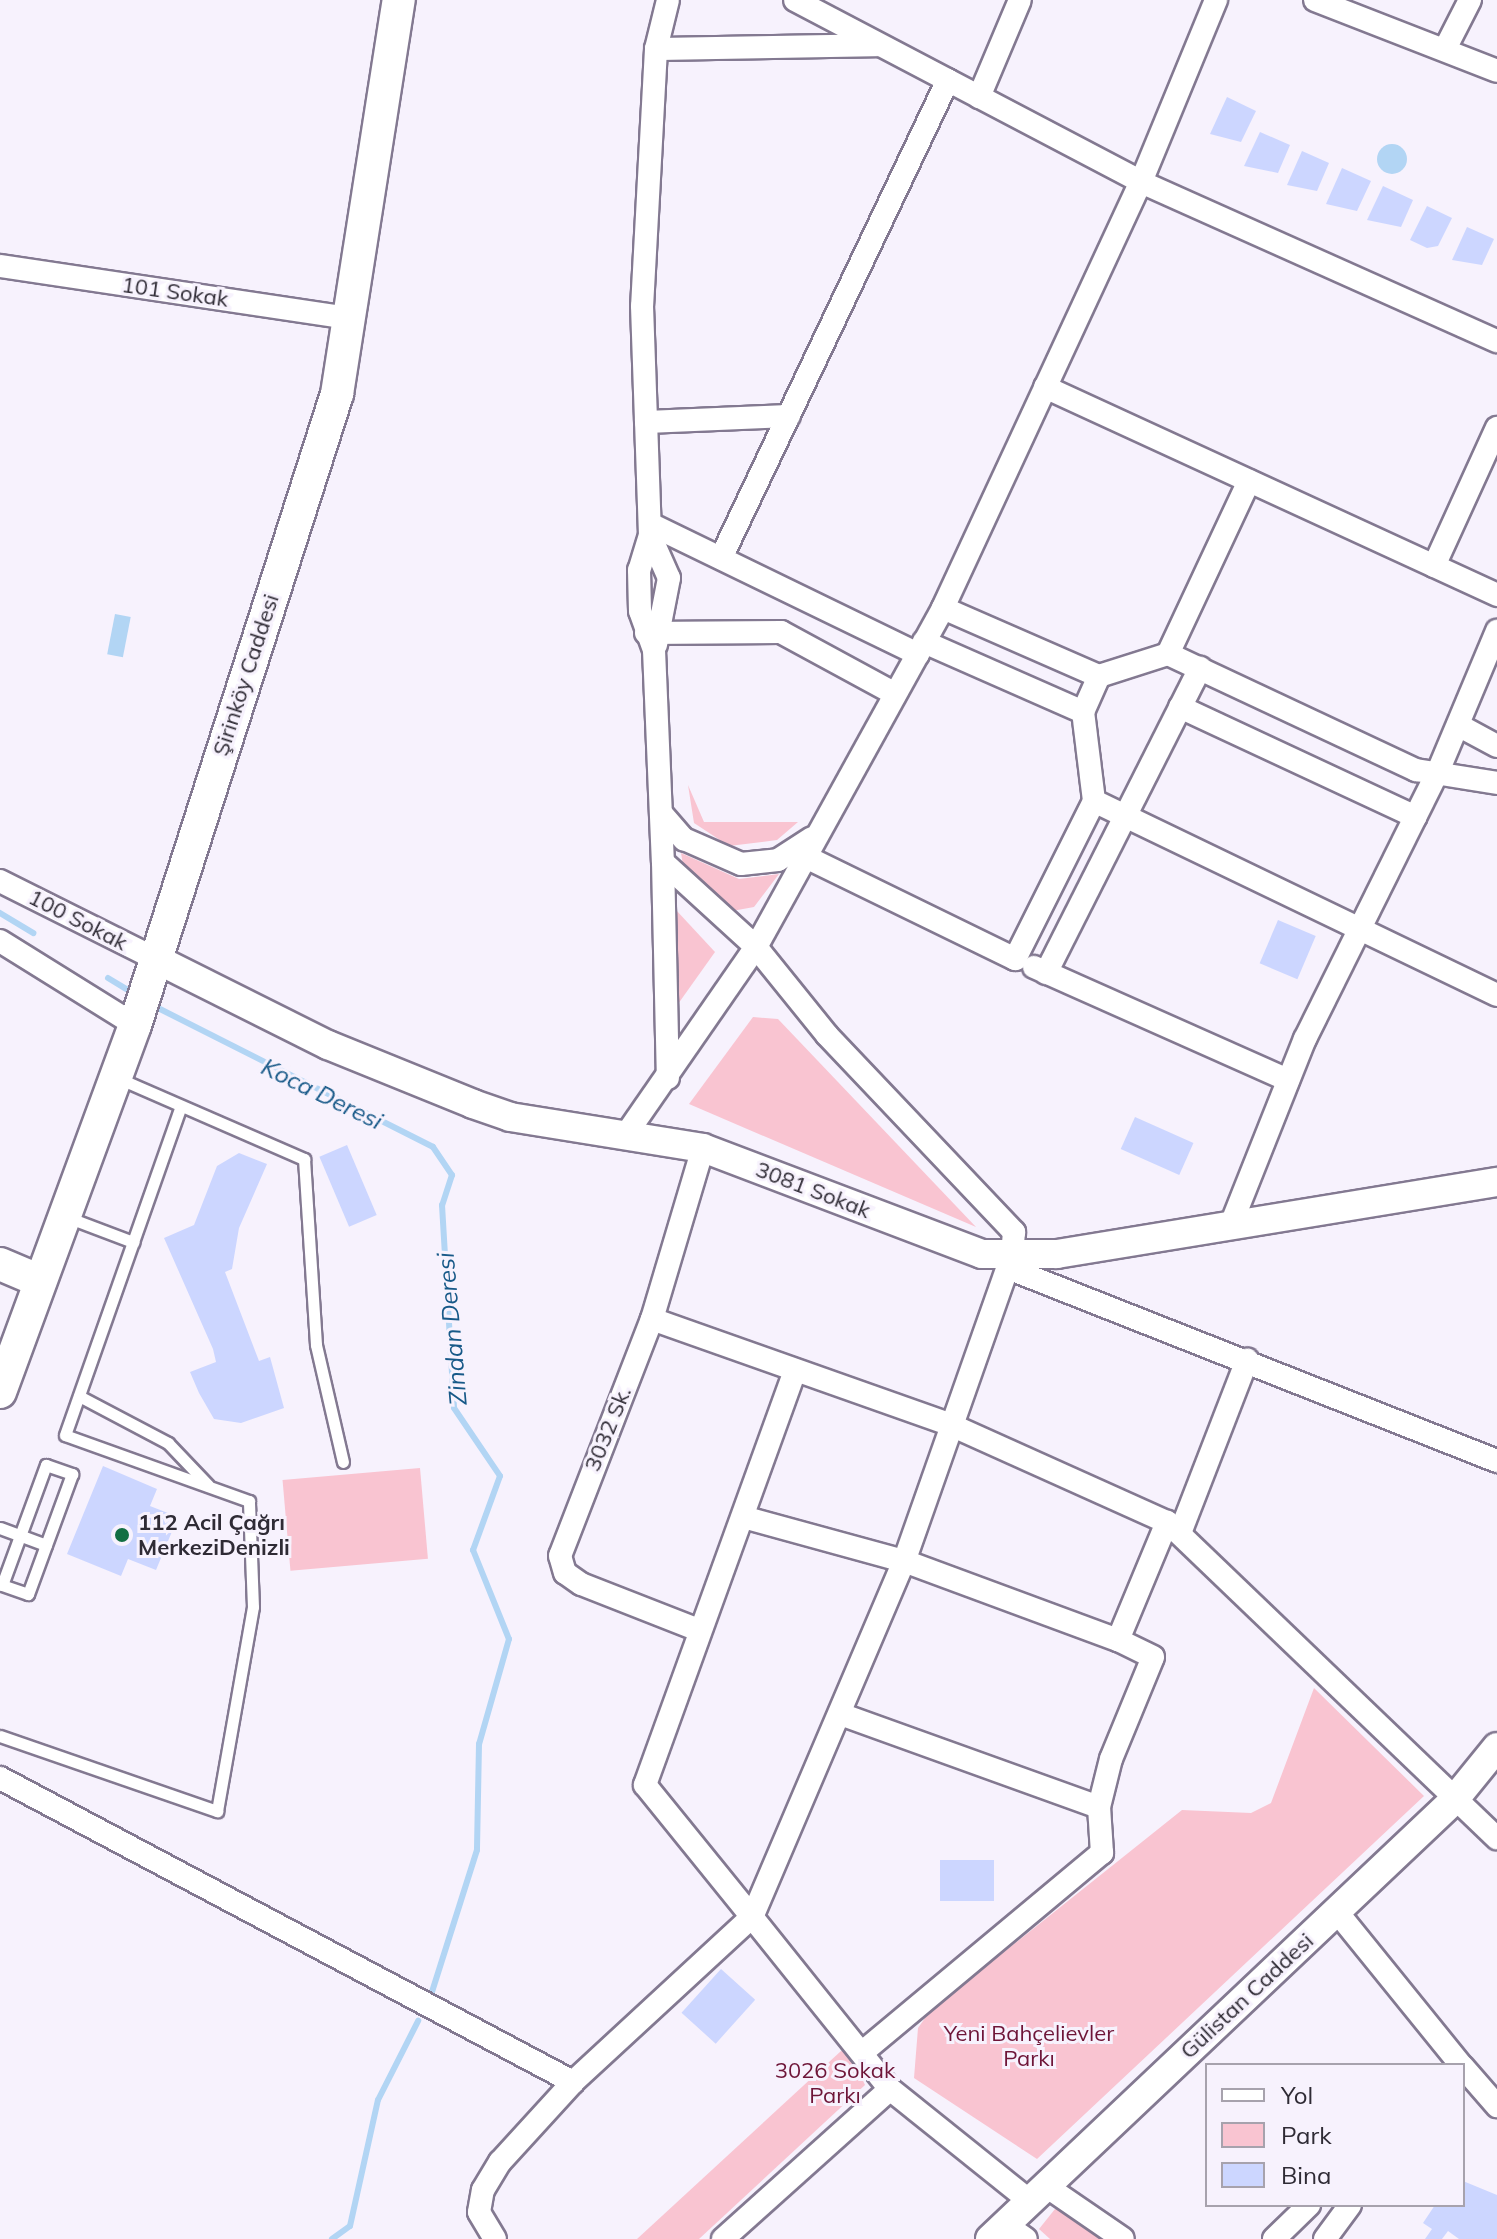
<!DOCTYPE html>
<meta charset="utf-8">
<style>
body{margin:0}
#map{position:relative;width:1497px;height:2239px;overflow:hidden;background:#f7f2fd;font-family:Mulish,sans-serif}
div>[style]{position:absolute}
.green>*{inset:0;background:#f9c4d1;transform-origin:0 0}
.water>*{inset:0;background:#b2d5f4;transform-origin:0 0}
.round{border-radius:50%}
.stream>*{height:6px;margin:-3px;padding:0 3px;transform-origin:3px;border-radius:3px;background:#b2d5f4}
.building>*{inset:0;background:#ccd6ff;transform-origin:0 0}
.roads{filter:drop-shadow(2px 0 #837991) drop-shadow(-2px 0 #837991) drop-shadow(0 2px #837991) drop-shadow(0 -2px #837991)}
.service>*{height:11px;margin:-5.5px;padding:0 5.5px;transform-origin:5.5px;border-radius:5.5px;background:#fff}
.minor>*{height:22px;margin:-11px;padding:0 11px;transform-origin:11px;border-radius:11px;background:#fff}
.tertiary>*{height:28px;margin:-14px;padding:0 14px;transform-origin:14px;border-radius:14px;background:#fff}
.secondary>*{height:32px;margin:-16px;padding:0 16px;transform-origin:16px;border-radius:16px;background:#fff}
.dots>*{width:22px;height:22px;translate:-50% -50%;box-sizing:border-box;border:4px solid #f7f2fd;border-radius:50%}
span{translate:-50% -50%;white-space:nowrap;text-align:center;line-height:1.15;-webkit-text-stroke:6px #f7f2fd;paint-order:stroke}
.street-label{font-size:22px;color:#2f2b35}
.poi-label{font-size:22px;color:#2f2b35;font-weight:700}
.left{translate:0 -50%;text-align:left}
.park-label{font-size:22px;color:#6e1538}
.water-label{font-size:24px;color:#175988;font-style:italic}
.legend{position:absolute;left:1205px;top:2063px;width:260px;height:144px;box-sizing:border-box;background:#f7f2fd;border:2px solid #a7a2ad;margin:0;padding:10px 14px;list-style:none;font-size:24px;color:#2f2b35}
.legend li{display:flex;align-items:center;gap:16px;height:40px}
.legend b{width:40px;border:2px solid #a7a2ad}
</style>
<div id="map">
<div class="green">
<i style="clip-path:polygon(688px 785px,704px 822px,798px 822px,777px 840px,729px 846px,694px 823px)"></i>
<i style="clip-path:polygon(681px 853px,739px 879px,779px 874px,754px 907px,732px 911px,683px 865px)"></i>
<i style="clip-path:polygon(676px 910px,715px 952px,678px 1004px,676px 1002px)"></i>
<i style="clip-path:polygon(753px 1017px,778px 1019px,976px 1227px,689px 1104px)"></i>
<i style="left:420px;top:1468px;width:91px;height:138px;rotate:85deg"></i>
<i style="clip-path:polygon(1314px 1688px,1424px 1796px,1037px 2159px,914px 2078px,918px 2028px,930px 2011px,1182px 1810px,1251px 1813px,1271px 1803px)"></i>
<i style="clip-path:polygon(841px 2051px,850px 2052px,865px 2085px,699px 2239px,637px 2239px)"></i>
<i style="clip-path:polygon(1055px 2209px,1064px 2210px,1105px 2239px,1050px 2239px,1039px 2229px)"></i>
</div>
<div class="water">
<i class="round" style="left:1377px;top:144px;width:30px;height:30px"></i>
<i style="left:115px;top:614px;width:16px;height:41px;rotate:11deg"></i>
</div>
<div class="stream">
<i style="left:0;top:913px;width:39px;rotate:31deg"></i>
<i style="left:108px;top:978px;width:21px;rotate:31deg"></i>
<i style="left:156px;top:1007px;width:310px;rotate:26.8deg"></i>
<i style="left:433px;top:1147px;width:34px;rotate:56deg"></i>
<i style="left:452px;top:1175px;width:32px;rotate:108deg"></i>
<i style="left:442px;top:1205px;width:203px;rotate:86.6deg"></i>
<i style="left:454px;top:1408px;width:82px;rotate:55.9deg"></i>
<i style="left:500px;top:1476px;width:79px;rotate:110deg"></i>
<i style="left:473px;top:1550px;width:96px;rotate:68deg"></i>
<i style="left:509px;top:1639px;width:109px;rotate:105.9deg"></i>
<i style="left:479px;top:1744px;width:106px;rotate:91.1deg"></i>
<i style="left:477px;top:1850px;width:149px;rotate:107.6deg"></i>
<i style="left:332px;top:2239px;width:22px;rotate:-36deg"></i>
<i style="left:350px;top:2226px;width:129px;rotate:-77.5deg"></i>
<i style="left:378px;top:2100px;width:89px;rotate:-63.1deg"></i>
</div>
<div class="building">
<i style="clip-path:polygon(1227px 97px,1256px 111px,1241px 142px,1210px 134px)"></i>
<i style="clip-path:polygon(1260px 132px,1290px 145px,1278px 173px,1244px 166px)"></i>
<i style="clip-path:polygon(1302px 151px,1329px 163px,1317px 191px,1287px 185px)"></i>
<i style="clip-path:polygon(1342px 168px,1371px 181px,1357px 211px,1326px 204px)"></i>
<i style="clip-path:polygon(1383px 186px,1413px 200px,1401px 227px,1367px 220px)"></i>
<i style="clip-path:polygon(1427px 206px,1452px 218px,1438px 246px,1427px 248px,1410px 240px)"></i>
<i style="clip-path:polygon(1467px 227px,1494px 239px,1482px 265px,1452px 260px)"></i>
<i style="left:1278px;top:920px;width:41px;height:47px;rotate:23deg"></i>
<i style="left:1135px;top:1117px;width:64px;height:35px;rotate:24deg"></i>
<i style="left:347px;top:1145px;width:76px;height:30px;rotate:67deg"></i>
<i style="clip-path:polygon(239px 1153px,267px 1164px,239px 1228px,232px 1269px,225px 1272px,259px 1361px,270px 1357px,284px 1408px,241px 1423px,214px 1419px,199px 1393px,190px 1372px,216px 1362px,213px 1349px,164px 1238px,194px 1225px,217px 1166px)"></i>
<i style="clip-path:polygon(103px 1466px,157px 1489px,150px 1506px,178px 1517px,156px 1570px,128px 1559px,121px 1576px,67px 1554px)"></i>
<i style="left:940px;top:1860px;width:54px;height:41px"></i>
<i style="left:721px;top:1969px;width:46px;height:59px;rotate:42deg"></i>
<i style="clip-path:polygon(1463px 2181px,1497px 2195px,1497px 2239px,1459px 2239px,1448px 2231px,1442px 2239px,1425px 2239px,1432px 2229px,1423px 2223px,1435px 2205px,1463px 2205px)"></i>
</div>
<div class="roads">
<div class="service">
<i style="left:120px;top:1079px;width:201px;rotate:23.5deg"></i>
<i style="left:304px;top:1159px;width:186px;rotate:86.3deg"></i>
<i style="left:316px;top:1345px;width:120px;rotate:77deg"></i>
<i style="left:67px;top:1217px;width:71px;rotate:20.7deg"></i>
<i style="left:79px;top:1396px;width:101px;rotate:27.8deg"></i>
<i style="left:168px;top:1443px;width:58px;rotate:46.4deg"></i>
<i style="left:46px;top:1465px;width:28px;rotate:19deg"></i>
<i style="left:72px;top:1474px;width:128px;rotate:110.1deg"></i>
<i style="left:28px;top:1594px;width:28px;rotate:-161deg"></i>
<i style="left:2px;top:1585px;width:128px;rotate:-69.9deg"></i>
<i style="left:0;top:1528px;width:49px;rotate:20.3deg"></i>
<i style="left:0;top:1736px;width:230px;rotate:19.1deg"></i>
<i style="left:217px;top:1811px;width:207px;rotate:-80deg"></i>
<i style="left:253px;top:1607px;width:106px;rotate:-92.2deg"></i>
<i style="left:249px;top:1501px;width:195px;rotate:-160.3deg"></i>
<i style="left:65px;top:1435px;width:346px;rotate:-70.6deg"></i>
</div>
<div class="minor">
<i style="left:668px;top:0;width:50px;rotate:103.8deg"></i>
<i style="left:656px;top:49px;width:257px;rotate:93.1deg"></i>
<i style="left:642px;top:306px;width:229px;rotate:88deg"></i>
<i style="left:650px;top:535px;width:37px;rotate:107deg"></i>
<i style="left:639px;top:570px;width:41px;rotate:88.6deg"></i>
<i style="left:640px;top:611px;width:41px;rotate:70.3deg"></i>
<i style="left:654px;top:650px;width:212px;rotate:87.6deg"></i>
<i style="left:663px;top:862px;width:126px;rotate:42.4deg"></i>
<i style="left:756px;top:947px;width:113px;rotate:51.1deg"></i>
<i style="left:827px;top:1035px;width:272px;rotate:46.5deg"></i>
<i style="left:1014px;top:1232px;width:23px;rotate:95deg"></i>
<i style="left:1012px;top:1255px;width:324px;rotate:109.4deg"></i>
<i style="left:904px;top:1561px;width:387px;rotate:113.1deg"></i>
<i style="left:752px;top:1917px;width:221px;rotate:51.3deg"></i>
<i style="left:890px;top:2089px;width:179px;rotate:38.7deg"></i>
<i style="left:795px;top:0;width:391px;rotate:27.7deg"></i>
<i style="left:1141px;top:182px;width:390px;rotate:24.1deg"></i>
<i style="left:1315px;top:0;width:195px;rotate:21.3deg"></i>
<i style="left:656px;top:49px;width:220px;rotate:-1deg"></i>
<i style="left:1445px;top:49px;width:55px;rotate:-63deg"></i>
<i style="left:979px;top:97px;width:105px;rotate:-67.1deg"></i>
<i style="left:0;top:266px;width:354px;rotate:8.5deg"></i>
<i style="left:1045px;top:387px;width:498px;rotate:24.7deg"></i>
<i style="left:646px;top:422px;width:143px;rotate:-2.4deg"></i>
<i style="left:1249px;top:481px;width:191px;rotate:115.1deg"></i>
<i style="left:1168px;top:654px;width:274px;rotate:25.1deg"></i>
<i style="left:1416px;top:770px;width:82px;rotate:9.1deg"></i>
<i style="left:650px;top:524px;width:298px;rotate:25.9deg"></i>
<i style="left:650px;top:535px;width:47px;rotate:66.2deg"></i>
<i style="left:669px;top:578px;width:68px;rotate:101deg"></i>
<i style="left:721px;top:558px;width:529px;rotate:-64.6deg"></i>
<i style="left:1434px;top:566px;width:152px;rotate:-65.5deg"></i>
<i style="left:943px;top:608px;width:170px;rotate:23.6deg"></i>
<i style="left:1099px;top:676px;width:72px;rotate:-17.7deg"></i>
<i style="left:646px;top:633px;width:135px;rotate:-0.4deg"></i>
<i style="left:781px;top:632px;width:130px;rotate:28.5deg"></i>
<i style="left:1180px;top:707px;width:260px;rotate:25deg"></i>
<i style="left:1083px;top:712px;width:39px;rotate:-66deg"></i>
<i style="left:1458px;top:725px;width:44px;rotate:28.3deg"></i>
<i style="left:1094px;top:801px;width:447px;rotate:25.7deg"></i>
<i style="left:661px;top:813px;width:35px;rotate:49deg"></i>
<i style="left:684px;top:839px;width:62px;rotate:23.7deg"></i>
<i style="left:741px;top:864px;width:37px;rotate:-6deg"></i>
<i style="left:778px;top:860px;width:40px;rotate:-32.9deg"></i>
<i style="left:806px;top:857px;width:233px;rotate:26deg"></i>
<i style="left:1015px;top:959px;width:177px;rotate:-63.4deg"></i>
<i style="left:1094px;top:801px;width:90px;rotate:-97deg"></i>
<i style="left:1083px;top:712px;width:174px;rotate:-156.2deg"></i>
<i style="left:663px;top:862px;width:216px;rotate:88.7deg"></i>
<i style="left:0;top:881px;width:174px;rotate:26.6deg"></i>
<i style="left:0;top:941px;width:159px;rotate:31.9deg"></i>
<i style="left:1034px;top:967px;width:278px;rotate:24deg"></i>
<i style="left:1046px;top:973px;width:342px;rotate:-63.2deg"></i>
<i style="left:627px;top:1133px;width:226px;rotate:-55.3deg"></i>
<i style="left:756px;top:947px;width:387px;rotate:-61.1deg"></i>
<i style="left:943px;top:608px;width:470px;rotate:-65.1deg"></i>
<i style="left:1141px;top:182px;width:197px;rotate:-67.6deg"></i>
<i style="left:1232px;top:1222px;width:197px;rotate:-68.3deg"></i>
<i style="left:1305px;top:1039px;width:301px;rotate:-63.6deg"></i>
<i style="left:1439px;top:769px;width:150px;rotate:-67.2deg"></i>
<i style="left:1008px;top:1268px;width:526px;rotate:21.54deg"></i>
<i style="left:652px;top:1319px;width:317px;rotate:19.5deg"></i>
<i style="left:951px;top:1425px;width:237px;rotate:24.2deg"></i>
<i style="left:1167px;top:1522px;width:457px;rotate:43.8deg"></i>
<i style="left:743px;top:1517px;width:167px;rotate:15.3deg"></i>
<i style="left:904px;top:1561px;width:228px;rotate:20.3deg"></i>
<i style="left:1180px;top:1533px;width:186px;rotate:-68.8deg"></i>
<i style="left:696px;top:1629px;width:123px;rotate:-158.6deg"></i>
<i style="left:581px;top:1584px;width:19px;rotate:-145deg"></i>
<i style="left:565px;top:1573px;width:18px;rotate:-106deg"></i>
<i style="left:560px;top:1556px;width:254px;rotate:-68.8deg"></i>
<i style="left:652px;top:1319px;width:178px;rotate:-73.4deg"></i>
<i style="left:843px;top:1715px;width:272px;rotate:19.8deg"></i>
<i style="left:0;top:1778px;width:649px;rotate:27.95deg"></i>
<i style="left:1337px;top:1912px;width:197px;rotate:51deg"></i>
<i style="left:864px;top:2051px;width:310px;rotate:-39.8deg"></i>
<i style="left:1102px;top:1853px;width:46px;rotate:-93.7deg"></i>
<i style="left:1099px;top:1807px;width:49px;rotate:-76deg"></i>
<i style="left:1111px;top:1759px;width:110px;rotate:-67.6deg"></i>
<i style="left:1153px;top:1657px;width:39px;rotate:-154deg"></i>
<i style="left:1118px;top:1640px;width:128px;rotate:-67.4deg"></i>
<i style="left:1463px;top:2067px;width:52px;rotate:48.9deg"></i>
<i style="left:1046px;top:2186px;width:93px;rotate:34.5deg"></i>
<i style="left:1006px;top:2225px;width:24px;rotate:35deg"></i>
<i style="left:495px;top:2239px;width:31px;rotate:-121deg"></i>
<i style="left:479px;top:2212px;width:22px;rotate:-80deg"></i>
<i style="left:483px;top:2190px;width:33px;rotate:-59deg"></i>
<i style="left:500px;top:2162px;width:108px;rotate:-47.6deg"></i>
<i style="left:573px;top:2082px;width:243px;rotate:-42.7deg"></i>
<i style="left:752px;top:1917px;width:170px;rotate:-129deg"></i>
<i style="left:645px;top:1785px;width:441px;rotate:-70.1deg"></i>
<i style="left:723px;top:2239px;width:224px;rotate:-41.9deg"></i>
<i style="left:1274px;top:2239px;width:49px;rotate:-44.2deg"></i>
<i style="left:1325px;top:2239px;width:42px;rotate:-53.7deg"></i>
</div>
<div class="tertiary">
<i style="left:156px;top:959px;width:192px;rotate:26.6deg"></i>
<i style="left:328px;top:1045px;width:157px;rotate:22.1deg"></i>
<i style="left:473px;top:1104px;width:39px;rotate:19deg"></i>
<i style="left:510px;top:1117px;width:195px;rotate:9.1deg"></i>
<i style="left:703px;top:1148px;width:298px;rotate:20.8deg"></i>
<i style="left:982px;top:1254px;width:75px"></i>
<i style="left:1057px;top:1254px;width:446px;rotate:-9.3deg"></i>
<i style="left:990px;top:2239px;width:639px;rotate:-43.41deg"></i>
<i style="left:1454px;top:1800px;width:68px;rotate:-50.9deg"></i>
</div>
<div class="secondary">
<i style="left:0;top:1264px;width:43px;rotate:23deg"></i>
<i style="left:0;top:1392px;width:391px;rotate:-69.8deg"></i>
<i style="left:135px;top:1025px;width:663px;rotate:-72.25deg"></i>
<i style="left:337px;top:394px;width:399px;rotate:-81.1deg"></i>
</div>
</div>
<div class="dots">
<i style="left:122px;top:1535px;background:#126f43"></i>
</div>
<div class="street-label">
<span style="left:175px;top:292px;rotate:8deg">101 Sokak</span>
<span style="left:246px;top:675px;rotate:-72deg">Şirinköy Caddesi</span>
<span style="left:78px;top:920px;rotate:27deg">100 Sokak</span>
<span style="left:813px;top:1190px;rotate:21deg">3081 Sokak</span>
<span style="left:608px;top:1429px;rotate:-68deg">3032 Sk.</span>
<span style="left:1247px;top:1996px;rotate:-43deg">Gülistan Caddesi</span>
</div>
<div class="poi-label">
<span class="left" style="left:138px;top:1535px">112 Acil Çağrı<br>MerkeziDenizli</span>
</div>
<div class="park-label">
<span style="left:1029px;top:2046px">Yeni Bahçelievler<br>Parkı</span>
<span style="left:835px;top:2083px">3026 Sokak<br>Parkı</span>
</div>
<div class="water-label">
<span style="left:322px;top:1094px;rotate:26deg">Koca Deresi</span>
<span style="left:452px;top:1329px;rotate:-95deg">Zindan Deresi</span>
</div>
<ul class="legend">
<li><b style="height:10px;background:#fff"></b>Yol</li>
<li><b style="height:22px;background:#f9c4d1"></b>Park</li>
<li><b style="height:22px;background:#ccd6ff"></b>Bina</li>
</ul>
</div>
